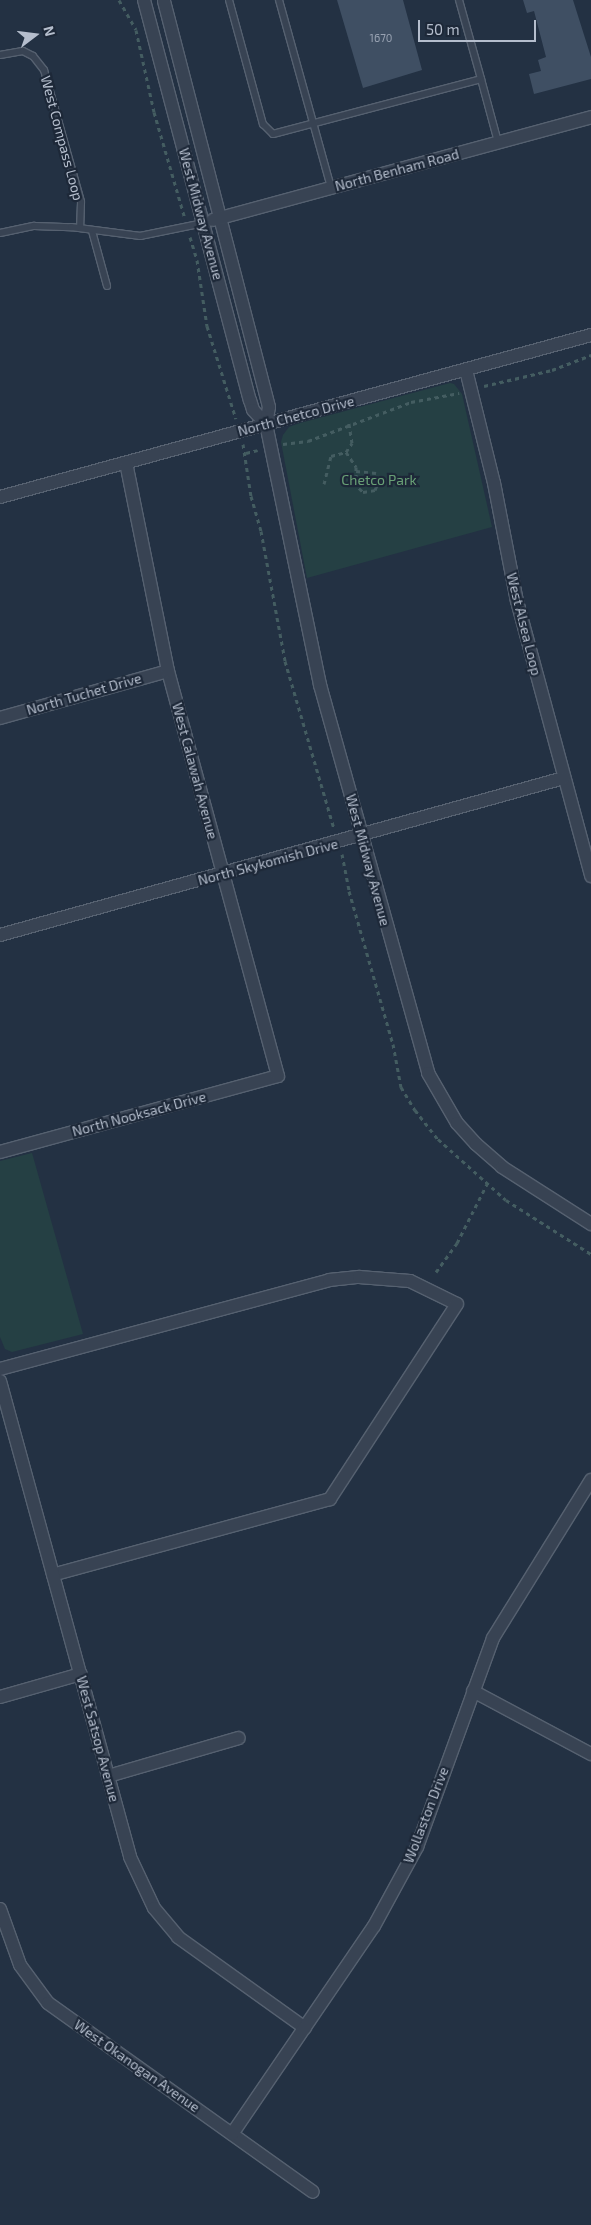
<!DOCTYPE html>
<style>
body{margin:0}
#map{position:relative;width:591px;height:2225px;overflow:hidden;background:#233143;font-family:"Exo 2",sans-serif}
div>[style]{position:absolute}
.green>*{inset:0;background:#254044}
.building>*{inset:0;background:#3f4f63}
.path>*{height:3px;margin-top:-1.5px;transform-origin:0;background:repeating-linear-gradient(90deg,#445d61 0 4px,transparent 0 8px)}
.roads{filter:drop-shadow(1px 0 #566170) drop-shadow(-1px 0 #566170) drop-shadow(0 1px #566170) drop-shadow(0 -1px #566170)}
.lane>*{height:6px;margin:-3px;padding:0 3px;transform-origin:3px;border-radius:3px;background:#384353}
.street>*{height:12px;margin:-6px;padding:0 6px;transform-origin:6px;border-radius:6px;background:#384353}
span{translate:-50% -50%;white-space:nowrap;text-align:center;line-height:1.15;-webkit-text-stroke:4.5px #1d2838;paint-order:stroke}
.number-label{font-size:11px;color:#98a2b2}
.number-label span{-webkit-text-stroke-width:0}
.street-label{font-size:14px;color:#b5becd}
.park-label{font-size:14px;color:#69a076}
.north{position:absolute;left:10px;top:10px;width:50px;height:50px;-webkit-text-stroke:4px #1d2838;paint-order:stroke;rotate:75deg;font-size:14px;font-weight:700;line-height:20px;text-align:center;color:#b5becd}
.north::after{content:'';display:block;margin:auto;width:18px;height:22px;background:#b5becd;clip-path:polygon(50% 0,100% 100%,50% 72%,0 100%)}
.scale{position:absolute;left:418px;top:20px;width:118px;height:22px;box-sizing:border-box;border:2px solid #b5becd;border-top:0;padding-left:6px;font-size:15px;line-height:18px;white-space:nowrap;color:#b5becd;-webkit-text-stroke:4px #1d2838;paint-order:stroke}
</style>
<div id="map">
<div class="green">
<i style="clip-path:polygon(450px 383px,454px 384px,462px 394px,492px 527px,307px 578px,281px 442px,283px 435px,289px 427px,300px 423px)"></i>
<i style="clip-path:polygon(32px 1153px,83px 1334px,12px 1352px,5px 1349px,0 1337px,0 1161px)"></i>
</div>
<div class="building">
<i style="clip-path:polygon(337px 0,403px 0,422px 70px,363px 88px)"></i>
<i style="clip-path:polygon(523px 0,573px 0,591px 57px,591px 79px,534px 94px,529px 74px,541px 71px,538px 60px,546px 57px,534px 11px,527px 13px)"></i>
</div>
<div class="path">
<i style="left:119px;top:0;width:34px;rotate:60deg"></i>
<i style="left:136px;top:30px;width:84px;rotate:77.6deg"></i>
<i style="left:154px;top:112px;width:111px;rotate:73.8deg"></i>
<i style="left:190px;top:237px;width:24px;rotate:73deg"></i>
<i style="left:197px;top:260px;width:67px;rotate:81.4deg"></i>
<i style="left:207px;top:326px;width:97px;rotate:72.7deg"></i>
<i style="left:484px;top:386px;width:70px;rotate:-13.2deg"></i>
<i style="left:552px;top:370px;width:42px;rotate:-21deg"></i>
<i style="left:243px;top:444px;width:53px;rotate:81.3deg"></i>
<i style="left:251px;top:496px;width:36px;rotate:74deg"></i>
<i style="left:261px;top:531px;width:132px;rotate:79.5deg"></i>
<i style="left:285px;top:661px;width:175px;rotate:73.7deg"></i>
<i style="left:283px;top:444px;width:25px;rotate:-7deg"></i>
<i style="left:308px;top:441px;width:110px;rotate:-20.7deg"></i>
<i style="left:411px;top:402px;width:49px;rotate:-10.6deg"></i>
<i style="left:346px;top:452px;width:18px;rotate:56deg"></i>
<i style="left:356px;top:467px;width:15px;rotate:90deg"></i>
<i style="left:356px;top:482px;width:7px;rotate:63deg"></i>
<i style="left:359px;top:488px;width:6px;rotate:45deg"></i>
<i style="left:363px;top:492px;width:12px;rotate:-9deg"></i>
<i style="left:375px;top:490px;width:11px;rotate:-68deg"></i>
<i style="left:379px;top:480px;width:8px;rotate:-113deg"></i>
<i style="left:376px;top:473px;width:20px;rotate:-174deg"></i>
<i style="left:246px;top:453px;width:12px;rotate:-14deg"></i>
<i style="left:324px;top:484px;width:29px;rotate:-76deg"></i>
<i style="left:331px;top:456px;width:16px;rotate:-15deg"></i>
<i style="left:346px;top:452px;width:11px;rotate:-56deg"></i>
<i style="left:352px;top:443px;width:20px;rotate:-99deg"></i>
<i style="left:342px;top:854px;width:38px;rotate:79deg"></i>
<i style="left:349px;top:891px;width:159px;rotate:74deg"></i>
<i style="left:393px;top:1044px;width:44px;rotate:79.5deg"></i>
<i style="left:401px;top:1087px;width:27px;rotate:59deg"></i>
<i style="left:415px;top:1110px;width:37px;rotate:52deg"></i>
<i style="left:438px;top:1139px;width:91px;rotate:41.9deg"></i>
<i style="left:506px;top:1200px;width:101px;rotate:32.4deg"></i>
<i style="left:436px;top:1272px;width:36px;rotate:-54deg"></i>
<i style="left:457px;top:1243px;width:66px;rotate:-63deg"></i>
</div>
<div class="roads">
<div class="lane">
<i style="left:229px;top:0;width:129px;rotate:74.7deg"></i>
<i style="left:263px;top:124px;width:14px;rotate:45deg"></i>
<i style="left:273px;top:134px;width:215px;rotate:-14.8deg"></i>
<i style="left:481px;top:79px;width:65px;rotate:74.9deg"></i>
<i style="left:279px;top:0;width:195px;rotate:74.5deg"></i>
<i style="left:459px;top:0;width:82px;rotate:74.4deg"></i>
<i style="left:0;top:55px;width:23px;rotate:-10deg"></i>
<i style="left:23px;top:51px;width:11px;rotate:27deg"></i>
<i style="left:33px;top:56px;width:18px;rotate:52deg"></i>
<i style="left:44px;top:70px;width:137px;rotate:74.3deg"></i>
<i style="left:81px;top:202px;width:26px;rotate:92deg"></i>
<i style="left:92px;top:231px;width:57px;rotate:74.7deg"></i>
<i style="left:0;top:233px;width:35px;rotate:-12deg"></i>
<i style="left:34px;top:226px;width:37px;rotate:2deg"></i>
<i style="left:71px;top:227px;width:70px;rotate:7.4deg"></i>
<i style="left:140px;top:236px;width:65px;rotate:-11.5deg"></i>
</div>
<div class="street">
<i style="left:144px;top:0;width:414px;rotate:75.2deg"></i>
<i style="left:250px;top:400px;width:10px;rotate:73deg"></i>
<i style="left:253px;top:410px;width:19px;rotate:47deg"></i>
<i style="left:266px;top:424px;width:17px;rotate:-80deg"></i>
<i style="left:269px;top:407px;width:420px;rotate:-104.5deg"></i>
<i style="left:213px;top:220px;width:392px;rotate:-15.2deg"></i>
<i style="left:466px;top:370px;width:116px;rotate:76.1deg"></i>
<i style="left:494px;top:483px;width:120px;rotate:79deg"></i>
<i style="left:517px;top:601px;width:285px;rotate:74.9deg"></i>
<i style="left:266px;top:424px;width:267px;rotate:78.3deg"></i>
<i style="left:320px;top:685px;width:403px;rotate:74.4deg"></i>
<i style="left:428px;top:1073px;width:58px;rotate:59.9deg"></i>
<i style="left:457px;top:1123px;width:28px;rotate:48deg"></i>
<i style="left:476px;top:1144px;width:35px;rotate:41deg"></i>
<i style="left:502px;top:1167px;width:106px;rotate:32.6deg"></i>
<i style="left:0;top:497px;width:613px;rotate:-15.33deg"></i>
<i style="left:0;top:718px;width:174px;rotate:-15.6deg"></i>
<i style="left:0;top:935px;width:585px;rotate:-15.56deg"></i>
<i style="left:0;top:1152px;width:288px;rotate:-15.3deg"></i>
<i style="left:278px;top:1076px;width:420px;rotate:-105.2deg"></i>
<i style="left:168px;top:671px;width:212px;rotate:-101.4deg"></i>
<i style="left:0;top:1369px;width:341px;rotate:-15.1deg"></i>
<i style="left:329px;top:1280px;width:30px;rotate:-6deg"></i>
<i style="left:359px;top:1277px;width:51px;rotate:4.5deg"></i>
<i style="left:410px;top:1281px;width:52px;rotate:26.1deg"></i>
<i style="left:457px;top:1304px;width:233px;rotate:123.1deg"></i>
<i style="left:330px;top:1499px;width:287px;rotate:164.7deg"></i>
<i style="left:0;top:1381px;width:493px;rotate:74.7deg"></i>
<i style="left:130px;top:1857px;width:56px;rotate:64.8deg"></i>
<i style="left:154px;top:1908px;width:38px;rotate:50deg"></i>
<i style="left:178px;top:1937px;width:156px;rotate:35.6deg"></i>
<i style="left:473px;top:1691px;width:134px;rotate:28.1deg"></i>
<i style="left:0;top:1697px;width:84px;rotate:-15.9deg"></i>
<i style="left:108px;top:1776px;width:136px;rotate:-16.2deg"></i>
<i style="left:0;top:1909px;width:59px;rotate:70.3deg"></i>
<i style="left:20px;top:1965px;width:47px;rotate:53.6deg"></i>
<i style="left:48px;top:2003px;width:325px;rotate:35.5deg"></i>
<i style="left:232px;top:2134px;width:252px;rotate:-55.7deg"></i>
<i style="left:374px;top:1926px;width:90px;rotate:-61.4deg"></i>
<i style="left:417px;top:1847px;width:222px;rotate:-70deg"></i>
<i style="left:493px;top:1638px;width:186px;rotate:-58.2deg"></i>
</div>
</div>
<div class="number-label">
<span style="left:381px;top:38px">1670</span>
</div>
<div class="street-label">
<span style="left:62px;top:138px;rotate:75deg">West Compass Loop</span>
<span style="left:397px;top:170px;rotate:-15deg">North Benham Road</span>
<span style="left:201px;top:214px;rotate:75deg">West Midway Avenue</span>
<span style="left:296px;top:416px;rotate:-15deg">North Chetco Drive</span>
<span style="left:524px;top:624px;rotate:76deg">West Alsea Loop</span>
<span style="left:84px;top:694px;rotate:-16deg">North Tuchet Drive</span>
<span style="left:195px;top:771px;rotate:75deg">West Calawah Avenue</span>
<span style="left:368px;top:860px;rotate:75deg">West Midway Avenue</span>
<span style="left:268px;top:862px;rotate:-15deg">North Skykomish Drive</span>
<span style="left:139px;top:1114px;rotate:-15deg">North Nooksack Drive</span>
<span style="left:98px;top:1739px;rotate:75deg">West Satsop Avenue</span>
<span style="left:426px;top:1815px;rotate:-69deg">Wollaston Drive</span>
<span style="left:137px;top:2066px;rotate:35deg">West Okanogan Avenue</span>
</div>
<div class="park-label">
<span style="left:379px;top:480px">Chetco Park</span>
</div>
<div class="north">N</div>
<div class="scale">50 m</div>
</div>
